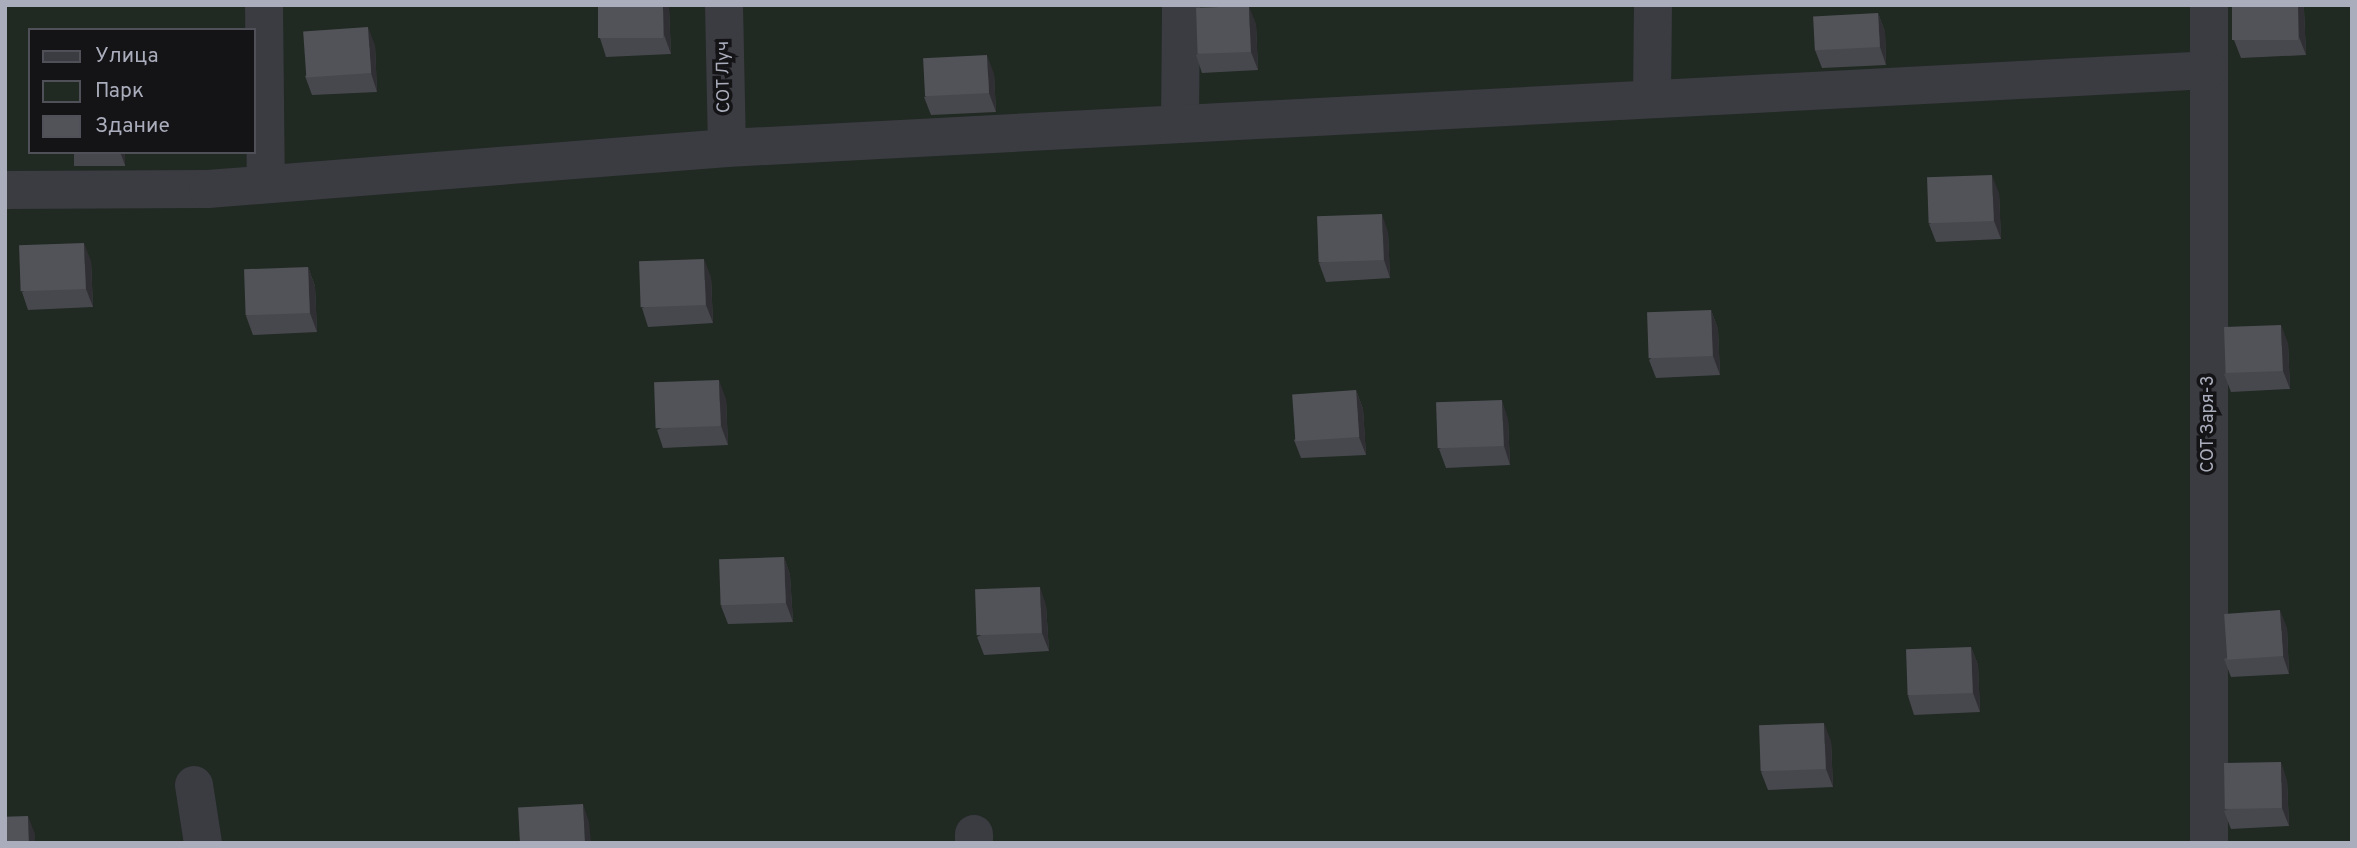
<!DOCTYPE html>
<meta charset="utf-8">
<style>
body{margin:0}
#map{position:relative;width:2357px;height:848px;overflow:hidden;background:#19181b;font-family:Overpass,sans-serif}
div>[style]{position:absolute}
.green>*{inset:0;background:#202922}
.street>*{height:38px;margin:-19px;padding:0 19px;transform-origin:19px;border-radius:19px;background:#3b3b42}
.wall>*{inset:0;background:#47484d;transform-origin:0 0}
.shaded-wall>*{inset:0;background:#303034}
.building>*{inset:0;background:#525359;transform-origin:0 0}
span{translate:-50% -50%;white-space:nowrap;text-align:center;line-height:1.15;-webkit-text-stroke:7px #141316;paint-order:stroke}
.street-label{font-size:18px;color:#aaadbb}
.frame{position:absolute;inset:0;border:7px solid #aaadbb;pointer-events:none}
.legend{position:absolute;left:28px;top:28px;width:228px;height:126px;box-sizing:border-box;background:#141316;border:2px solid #505158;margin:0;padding:9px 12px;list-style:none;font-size:21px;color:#aaadbb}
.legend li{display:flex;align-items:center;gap:14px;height:35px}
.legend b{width:35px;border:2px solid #505158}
</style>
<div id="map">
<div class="green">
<i style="clip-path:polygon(evenodd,5px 5px,2352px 5px,2352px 843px,5px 843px,5px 5px,30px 30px,254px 30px,254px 152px,30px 152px,30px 30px)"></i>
</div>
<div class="street">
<i style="left:264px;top:5px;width:178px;rotate:89.4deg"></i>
<i style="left:724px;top:5px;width:143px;rotate:88.8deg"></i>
<i style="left:2209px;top:5px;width:838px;rotate:90deg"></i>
<i style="left:1652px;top:99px;width:94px;rotate:-89.4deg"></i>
<i style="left:1180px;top:124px;width:119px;rotate:-89.5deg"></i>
<i style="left:5px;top:190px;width:203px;rotate:-0.3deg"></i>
<i style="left:208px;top:189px;width:521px;rotate:-4.52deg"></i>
<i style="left:727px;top:148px;width:1483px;rotate:-3.01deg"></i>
<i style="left:194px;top:785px;width:59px;rotate:81.2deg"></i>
<i style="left:974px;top:843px;width:9px;rotate:-90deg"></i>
</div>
<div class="wall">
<i style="clip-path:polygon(2232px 5px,2303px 5px,2304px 9px,2306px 55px,2241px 58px,2234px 40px)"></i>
<i style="clip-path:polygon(669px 8px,671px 54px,606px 57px,600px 38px)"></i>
<i style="clip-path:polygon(1878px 13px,1885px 32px,1886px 65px,1822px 68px,1815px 50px)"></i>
<i style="clip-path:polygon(1256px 24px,1258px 70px,1202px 73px,1196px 55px)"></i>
<i style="clip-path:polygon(375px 45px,377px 92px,312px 95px,305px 76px)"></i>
<i style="clip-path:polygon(994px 74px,996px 112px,931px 115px,924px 97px)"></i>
<i style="left:74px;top:152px;width:51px;height:14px"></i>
<i style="clip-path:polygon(1999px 193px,2001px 239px,1936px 242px,1929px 224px)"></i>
<i style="clip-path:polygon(1388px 232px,1390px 278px,1326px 282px,1319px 263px)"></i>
<i style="clip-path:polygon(91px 261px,93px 307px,28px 310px,22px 292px)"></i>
<i style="clip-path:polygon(308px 267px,315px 286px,317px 332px,253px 335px,246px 316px)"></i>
<i style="clip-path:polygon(711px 277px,713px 323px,648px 327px,642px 308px)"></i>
<i style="clip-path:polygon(1711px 310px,1718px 329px,1720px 375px,1656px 378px,1649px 360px)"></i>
<i style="clip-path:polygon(2288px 343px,2290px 389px,2231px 392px,2224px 374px)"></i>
<i style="clip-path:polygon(1356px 390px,1363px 409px,1366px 455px,1301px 458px,1294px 440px)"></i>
<i style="clip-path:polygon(726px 399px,728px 445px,663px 448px,657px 430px)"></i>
<i style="clip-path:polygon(1508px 419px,1510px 465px,1446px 468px,1439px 449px)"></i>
<i style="clip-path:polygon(784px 557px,790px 575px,793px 622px,728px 624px,721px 606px)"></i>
<i style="clip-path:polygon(1046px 605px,1049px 651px,984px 655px,977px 637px)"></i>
<i style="clip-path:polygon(2287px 628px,2289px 674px,2231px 677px,2224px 659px)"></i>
<i style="clip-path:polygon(1971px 647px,1978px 665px,1980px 712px,1914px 715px,1908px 696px)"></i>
<i style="clip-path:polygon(1831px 741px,1833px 787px,1768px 790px,1761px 772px)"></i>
<i style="clip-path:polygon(2287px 780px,2289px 826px,2231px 829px,2224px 811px)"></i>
</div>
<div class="shaded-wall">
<i style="clip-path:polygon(663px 5px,668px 5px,669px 8px,671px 54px,664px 35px)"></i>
<i style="clip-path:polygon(2298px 5px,2303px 5px,2304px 9px,2306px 55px,2299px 37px)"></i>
<i style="clip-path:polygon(1249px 6px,1256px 24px,1258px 70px,1251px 52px)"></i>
<i style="clip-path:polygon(1878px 13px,1885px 32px,1886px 65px,1880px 47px)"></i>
<i style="clip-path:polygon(368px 27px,375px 45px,377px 92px,371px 73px)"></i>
<i style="clip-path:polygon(987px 55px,994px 74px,996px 112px,989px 93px)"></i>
<i style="clip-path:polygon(120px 152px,125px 152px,125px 165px)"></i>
<i style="clip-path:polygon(1992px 175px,1999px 193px,2001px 239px,1994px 221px)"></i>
<i style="clip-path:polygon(1382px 214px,1388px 232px,1390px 278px,1384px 260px)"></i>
<i style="clip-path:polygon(84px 243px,91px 261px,93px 307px,86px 289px)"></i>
<i style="clip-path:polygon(704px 259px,711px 277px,713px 323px,706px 305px)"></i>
<i style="clip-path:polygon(308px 267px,315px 286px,317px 332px,310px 313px)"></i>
<i style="clip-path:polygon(1711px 310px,1718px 329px,1720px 375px,1713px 356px)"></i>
<i style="clip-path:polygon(2281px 325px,2288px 343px,2290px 389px,2283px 371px)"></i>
<i style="clip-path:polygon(719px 380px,726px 399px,728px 445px,721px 426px)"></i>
<i style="clip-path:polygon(1356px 390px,1363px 409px,1366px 455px,1359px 437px)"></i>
<i style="clip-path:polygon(1502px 400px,1508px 419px,1510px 465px,1504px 446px)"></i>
<i style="clip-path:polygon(784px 557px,790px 575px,793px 622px,786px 603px)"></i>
<i style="clip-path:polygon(1040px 587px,1046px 605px,1049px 651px,1042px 633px)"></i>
<i style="clip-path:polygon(2280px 610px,2287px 628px,2289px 674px,2283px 656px)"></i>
<i style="clip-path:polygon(1971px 647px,1978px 665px,1980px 712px,1973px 693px)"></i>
<i style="clip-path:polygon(1824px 723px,1831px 741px,1833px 787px,1826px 769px)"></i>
<i style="clip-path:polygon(2281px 762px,2287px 780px,2289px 826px,2282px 808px)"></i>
<i style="clip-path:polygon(583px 804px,589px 822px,591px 843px,585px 843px)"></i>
<i style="clip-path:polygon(28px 816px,35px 834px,35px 843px,29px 843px)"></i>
</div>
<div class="building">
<i style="left:598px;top:5px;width:65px;height:33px"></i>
<i style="left:2232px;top:5px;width:66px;height:35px"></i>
<i style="left:1249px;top:6px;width:46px;height:53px;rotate:88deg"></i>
<i style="left:1878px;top:13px;width:34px;height:65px;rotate:87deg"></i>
<i style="left:368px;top:27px;width:46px;height:65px;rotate:86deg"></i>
<i style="left:987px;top:55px;width:38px;height:64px;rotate:87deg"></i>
<i style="left:1992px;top:175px;width:46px;height:65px;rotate:88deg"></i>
<i style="left:1382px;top:214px;width:46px;height:65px;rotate:88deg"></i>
<i style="left:84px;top:243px;width:46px;height:65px;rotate:88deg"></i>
<i style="left:704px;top:259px;width:46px;height:65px;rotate:88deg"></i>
<i style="left:308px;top:267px;width:46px;height:64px;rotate:88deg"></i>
<i style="left:1711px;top:310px;width:46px;height:64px;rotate:88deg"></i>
<i style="left:2281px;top:325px;width:46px;height:57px;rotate:88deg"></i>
<i style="left:719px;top:380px;width:46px;height:65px;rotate:88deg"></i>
<i style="left:1356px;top:390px;width:47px;height:64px;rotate:86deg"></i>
<i style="left:1502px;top:400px;width:46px;height:66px;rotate:88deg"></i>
<i style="left:784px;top:557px;width:46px;height:65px;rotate:88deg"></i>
<i style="left:1040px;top:587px;width:46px;height:65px;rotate:88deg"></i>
<i style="left:2280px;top:610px;width:46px;height:56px;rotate:86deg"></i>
<i style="left:1971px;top:647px;width:46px;height:65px;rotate:88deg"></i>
<i style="left:1824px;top:723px;width:46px;height:65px;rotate:88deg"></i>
<i style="left:2281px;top:762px;width:46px;height:57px;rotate:89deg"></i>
<i style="left:583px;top:804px;width:39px;height:65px;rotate:87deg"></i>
<i style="left:28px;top:816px;width:27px;height:23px;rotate:88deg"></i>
</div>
<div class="street-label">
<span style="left:725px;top:77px;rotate:-91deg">СОТ Луч</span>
<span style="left:2209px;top:424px;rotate:-90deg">СОТ Заря-3</span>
</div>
<div class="frame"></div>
<ul class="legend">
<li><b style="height:9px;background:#3b3b42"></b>Улица</li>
<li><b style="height:19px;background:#202922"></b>Парк</li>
<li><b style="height:19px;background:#525359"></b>Здание</li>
</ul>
</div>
